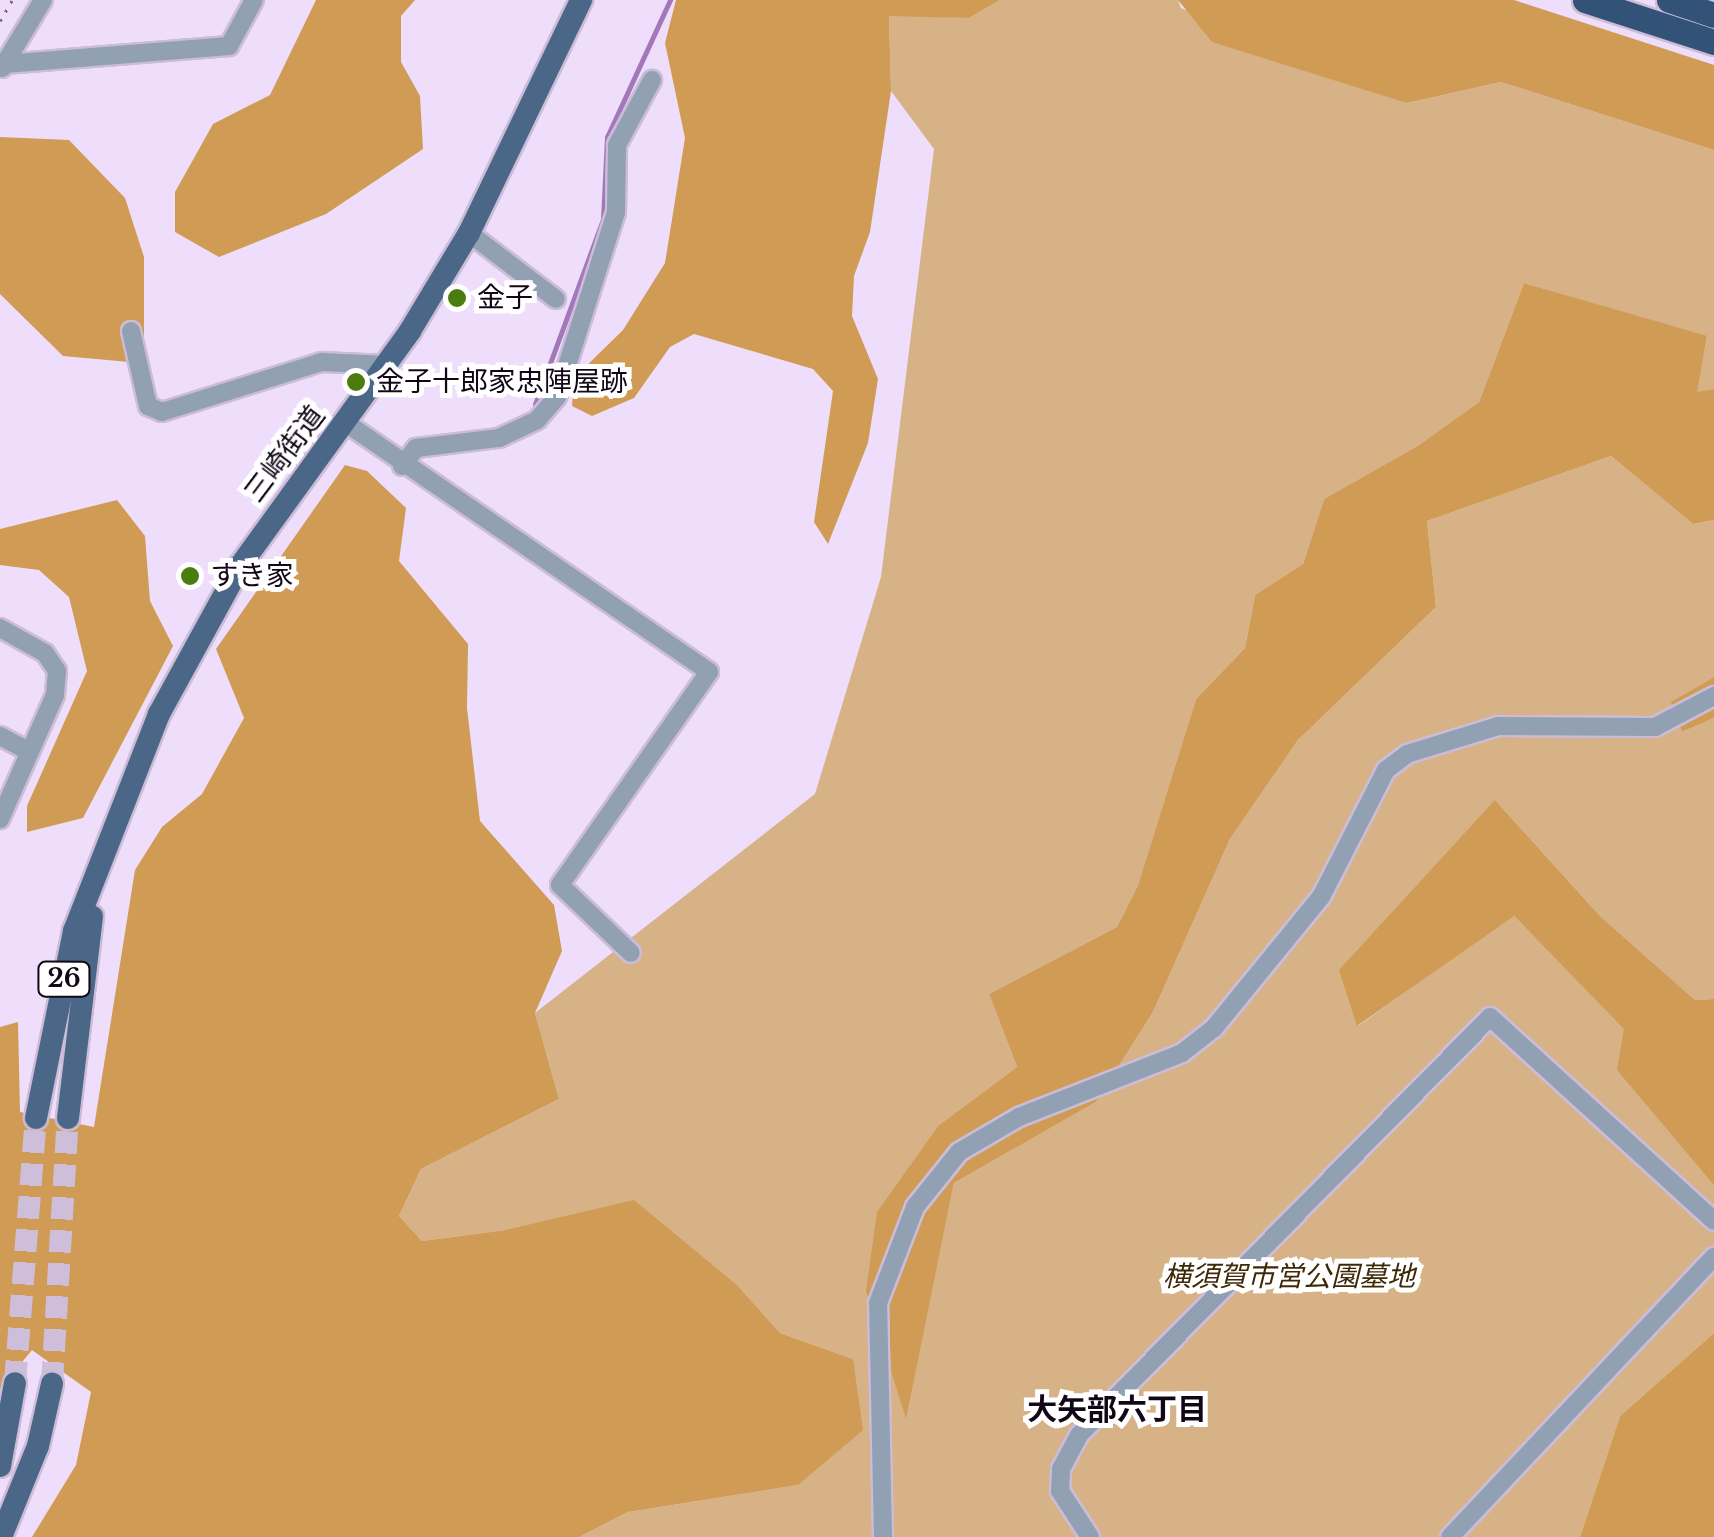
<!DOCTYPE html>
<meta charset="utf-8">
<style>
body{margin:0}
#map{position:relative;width:1714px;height:1537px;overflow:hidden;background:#efdefb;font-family:"Libre Baskerville","Noto Sans JP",serif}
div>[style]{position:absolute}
.green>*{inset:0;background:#d6b286}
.forest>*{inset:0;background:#d09b54}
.stream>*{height:5px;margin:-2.5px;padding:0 2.5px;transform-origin:2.5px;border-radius:2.5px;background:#a278bb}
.major-tunnel>*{height:22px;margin-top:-11px;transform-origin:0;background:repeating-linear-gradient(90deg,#cebed9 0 22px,transparent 0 33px)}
.path>*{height:2.5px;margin-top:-1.25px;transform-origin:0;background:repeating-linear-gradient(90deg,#77697f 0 2.5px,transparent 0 10.5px)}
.roads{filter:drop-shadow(2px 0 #ccbcd7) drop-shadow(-2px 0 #ccbcd7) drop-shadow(0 2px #ccbcd7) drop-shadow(0 -2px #ccbcd7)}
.minor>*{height:18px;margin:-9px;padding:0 9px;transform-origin:9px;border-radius:9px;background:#91a1b3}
.major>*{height:22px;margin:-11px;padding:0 11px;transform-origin:11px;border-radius:11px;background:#4b6788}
.highway>*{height:25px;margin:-12.5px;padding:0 12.5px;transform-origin:12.5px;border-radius:12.5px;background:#325277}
.dots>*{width:28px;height:28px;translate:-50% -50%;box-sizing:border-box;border:5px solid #fff;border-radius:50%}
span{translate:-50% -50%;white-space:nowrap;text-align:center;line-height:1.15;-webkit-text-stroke:10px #fff;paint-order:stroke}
.shield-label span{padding:2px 8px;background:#fff;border:2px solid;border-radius:8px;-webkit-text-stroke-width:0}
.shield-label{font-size:25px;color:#120717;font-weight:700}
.poi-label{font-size:28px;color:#120717}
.left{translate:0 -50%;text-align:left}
.street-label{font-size:28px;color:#120717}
.park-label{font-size:28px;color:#3e2808;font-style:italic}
.neighbourhood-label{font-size:30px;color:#120717;font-weight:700}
</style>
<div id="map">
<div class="green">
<i style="clip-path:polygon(1000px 0,1178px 0,1181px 8px,1407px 103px,1501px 82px,1714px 150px,1714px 389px,1696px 393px,1707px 337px,1524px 283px,1479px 402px,1419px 445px,1324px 499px,1303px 564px,1255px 595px,1245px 648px,1196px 699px,1138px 885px,1117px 927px,989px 994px,1017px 1067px,939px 1125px,906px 1416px,954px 1183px,1096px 1102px,1153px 1012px,1230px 839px,1298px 740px,1436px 607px,1427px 521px,1611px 456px,1693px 524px,1714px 520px,1714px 677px,1672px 702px,1682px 732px,1714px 718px,1714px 999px,1695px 1000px,1600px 916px,1495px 800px,1358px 1026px,1513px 915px,1625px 1029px,1685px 1144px,1714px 1185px,1714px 1333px,1620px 1416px,1580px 1537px,579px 1537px,628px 1512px,798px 1485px,853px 1359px,780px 1333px,738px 1286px,506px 1230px,422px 1241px,399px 1216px,421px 1169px,559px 1099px,535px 1013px,815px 794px,881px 577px,934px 149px,891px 91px,889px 15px,969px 18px)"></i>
</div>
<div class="forest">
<i style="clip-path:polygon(316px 0,415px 0,401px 16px,401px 62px,420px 96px,423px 149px,326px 214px,219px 257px,175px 232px,175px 192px,213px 124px,270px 95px)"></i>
<i style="clip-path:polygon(676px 0,1000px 0,969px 18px,889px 16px,891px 91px,870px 232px,854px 276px,852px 316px,878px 379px,868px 443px,828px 544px,814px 522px,833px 391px,813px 369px,694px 334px,670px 347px,634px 398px,592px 416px,572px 406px,574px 378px,623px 330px,665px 263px,685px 138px,665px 43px)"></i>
<i style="clip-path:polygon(1178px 0,1514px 0,1714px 65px,1714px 150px,1501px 82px,1407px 103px,1212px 42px)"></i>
<i style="clip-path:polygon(0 137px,69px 140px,125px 198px,144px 257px,144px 337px,129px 362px,63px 356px,0 294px)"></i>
<i style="clip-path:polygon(1524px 283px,1707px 336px,1697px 392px,1714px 389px,1714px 520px,1693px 524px,1611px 456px,1427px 521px,1436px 607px,1298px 740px,1230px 839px,1153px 1012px,1096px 1102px,954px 1183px,906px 1419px,866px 1291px,877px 1212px,939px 1125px,1017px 1067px,989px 994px,1117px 927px,1138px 885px,1196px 699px,1245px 648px,1255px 595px,1303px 564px,1324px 499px,1419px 445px,1479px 402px)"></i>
<i style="clip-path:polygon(345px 465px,367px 471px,406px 508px,399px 561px,468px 644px,467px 708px,480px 821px,554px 905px,562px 951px,535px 1013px,559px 1099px,421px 1169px,399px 1216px,422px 1241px,506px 1230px,634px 1200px,738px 1286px,780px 1333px,853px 1359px,863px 1430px,798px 1485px,628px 1512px,579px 1537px,32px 1537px,76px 1465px,91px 1392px,32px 1350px,0 1389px,0 1027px,18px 1022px,20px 1112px,94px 1127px,135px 870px,162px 827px,202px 794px,244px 718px,216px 649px)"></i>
<i style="clip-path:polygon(117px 500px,145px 536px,150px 601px,173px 646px,83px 818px,27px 832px,27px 806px,87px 671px,69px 597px,39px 570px,0 565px,0 529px)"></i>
<i style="clip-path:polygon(1714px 677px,1714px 718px,1682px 732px,1671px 702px)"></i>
<i style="clip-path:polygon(1495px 800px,1600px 916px,1695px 1000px,1714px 999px,1714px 1185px,1617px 1070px,1624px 1029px,1514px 916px,1357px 1026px,1339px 970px)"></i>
<i style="clip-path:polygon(1714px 1333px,1714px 1537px,1580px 1537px,1620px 1416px)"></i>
</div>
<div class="stream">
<i style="left:535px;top:404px;width:197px;rotate:-69.8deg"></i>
<i style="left:603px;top:219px;width:82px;rotate:-87.2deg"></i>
<i style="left:607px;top:137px;width:151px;rotate:-65.3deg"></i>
</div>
<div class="major-tunnel">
<i style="left:15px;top:1383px;width:266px;rotate:-85.5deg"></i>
<i style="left:52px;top:1384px;width:266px;rotate:-86.6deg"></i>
</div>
<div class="path">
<i style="left:0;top:21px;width:24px;rotate:-60deg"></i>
</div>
<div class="roads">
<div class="minor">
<i style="left:5px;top:64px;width:225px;rotate:-4.6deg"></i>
<i style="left:229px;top:46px;width:52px;rotate:-61.5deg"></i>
<i style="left:2px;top:68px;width:79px;rotate:-58.9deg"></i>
<i style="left:469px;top:233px;width:109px;rotate:37.2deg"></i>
<i style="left:131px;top:331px;width:77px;rotate:77.2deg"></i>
<i style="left:148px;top:406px;width:15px;rotate:23deg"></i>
<i style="left:162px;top:412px;width:168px;rotate:-17.4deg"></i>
<i style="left:322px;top:362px;width:64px;rotate:2.7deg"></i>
<i style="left:346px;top:423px;width:440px;rotate:34.4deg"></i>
<i style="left:709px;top:672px;width:260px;rotate:125deg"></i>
<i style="left:560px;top:885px;width:98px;rotate:43.8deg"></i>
<i style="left:402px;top:466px;width:23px;rotate:-52deg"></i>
<i style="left:416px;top:448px;width:84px;rotate:-6.9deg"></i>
<i style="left:499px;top:438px;width:42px;rotate:-25.3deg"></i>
<i style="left:537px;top:420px;width:30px;rotate:-49deg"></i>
<i style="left:557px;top:397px;width:194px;rotate:-72.3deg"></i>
<i style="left:616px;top:212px;width:67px;rotate:-89.1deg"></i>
<i style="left:617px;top:145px;width:74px;rotate:-61.7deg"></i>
<i style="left:0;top:628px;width:51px;rotate:29.1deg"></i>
<i style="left:45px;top:653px;width:22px;rotate:56deg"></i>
<i style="left:57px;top:671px;width:24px;rotate:95deg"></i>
<i style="left:55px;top:695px;width:136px;rotate:113.9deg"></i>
<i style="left:0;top:736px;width:34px;rotate:28deg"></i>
<i style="left:883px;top:1537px;width:234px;rotate:-91.2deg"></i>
<i style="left:878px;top:1303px;width:103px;rotate:-68.9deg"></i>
<i style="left:915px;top:1207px;width:70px;rotate:-51.3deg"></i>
<i style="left:959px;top:1152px;width:69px;rotate:-30.3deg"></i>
<i style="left:1019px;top:1117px;width:175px;rotate:-21.4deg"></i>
<i style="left:1182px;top:1053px;width:41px;rotate:-38deg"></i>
<i style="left:1214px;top:1028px;width:169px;rotate:-50.8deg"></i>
<i style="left:1321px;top:897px;width:143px;rotate:-62.9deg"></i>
<i style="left:1386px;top:770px;width:26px;rotate:-37deg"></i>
<i style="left:1407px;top:754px;width:95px;rotate:-17.1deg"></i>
<i style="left:1498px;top:726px;width:157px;rotate:0.4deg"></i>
<i style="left:1655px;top:727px;width:67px;rotate:-27.7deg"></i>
<i style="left:1090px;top:1537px;width:55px;rotate:-123.1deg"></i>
<i style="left:1060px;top:1491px;width:22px;rotate:-87deg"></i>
<i style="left:1061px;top:1469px;width:38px;rotate:-62deg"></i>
<i style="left:1079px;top:1435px;width:586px;rotate:-45.48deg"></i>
<i style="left:1490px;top:1017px;width:303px;rotate:42.3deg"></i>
<i style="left:1450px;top:1537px;width:385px;rotate:-46.7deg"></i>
</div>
<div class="major">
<i style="left:36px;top:1118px;width:191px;rotate:-78.5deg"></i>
<i style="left:74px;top:931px;width:233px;rotate:-68.6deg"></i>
<i style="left:159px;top:714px;width:169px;rotate:-61.3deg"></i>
<i style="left:240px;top:566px;width:290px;rotate:-54.1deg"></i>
<i style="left:410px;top:331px;width:114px;rotate:-59deg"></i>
<i style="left:469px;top:233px;width:259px;rotate:-64.3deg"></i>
<i style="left:68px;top:1118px;width:203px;rotate:-83.2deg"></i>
<i style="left:0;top:1466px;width:84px;rotate:-79.8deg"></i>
<i style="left:1px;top:1537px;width:98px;rotate:-67.9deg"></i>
<i style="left:38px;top:1446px;width:64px;rotate:-77.3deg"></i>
</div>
<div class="highway">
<i style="left:1585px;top:0;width:136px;rotate:18deg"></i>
<i style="left:1669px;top:0;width:47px;rotate:18.4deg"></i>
</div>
</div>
<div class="dots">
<i style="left:457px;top:298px;background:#4a7d0d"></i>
<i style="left:356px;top:382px;background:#4a7d0d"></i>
<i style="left:190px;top:576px;background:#4a7d0d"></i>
</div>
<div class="shield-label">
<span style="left:64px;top:979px">26</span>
</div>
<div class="poi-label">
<span class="left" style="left:477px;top:298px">金子</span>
<span class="left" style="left:376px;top:382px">金子十郎家忠陣屋跡</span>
<span class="left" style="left:210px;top:576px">すき家</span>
</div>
<div class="street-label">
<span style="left:285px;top:454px;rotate:-53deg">三崎街道</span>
</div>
<div class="park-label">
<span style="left:1289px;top:1277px">横須賀市営公園墓地</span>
</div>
<div class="neighbourhood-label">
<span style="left:1117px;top:1410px">大矢部六丁目</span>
</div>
</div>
